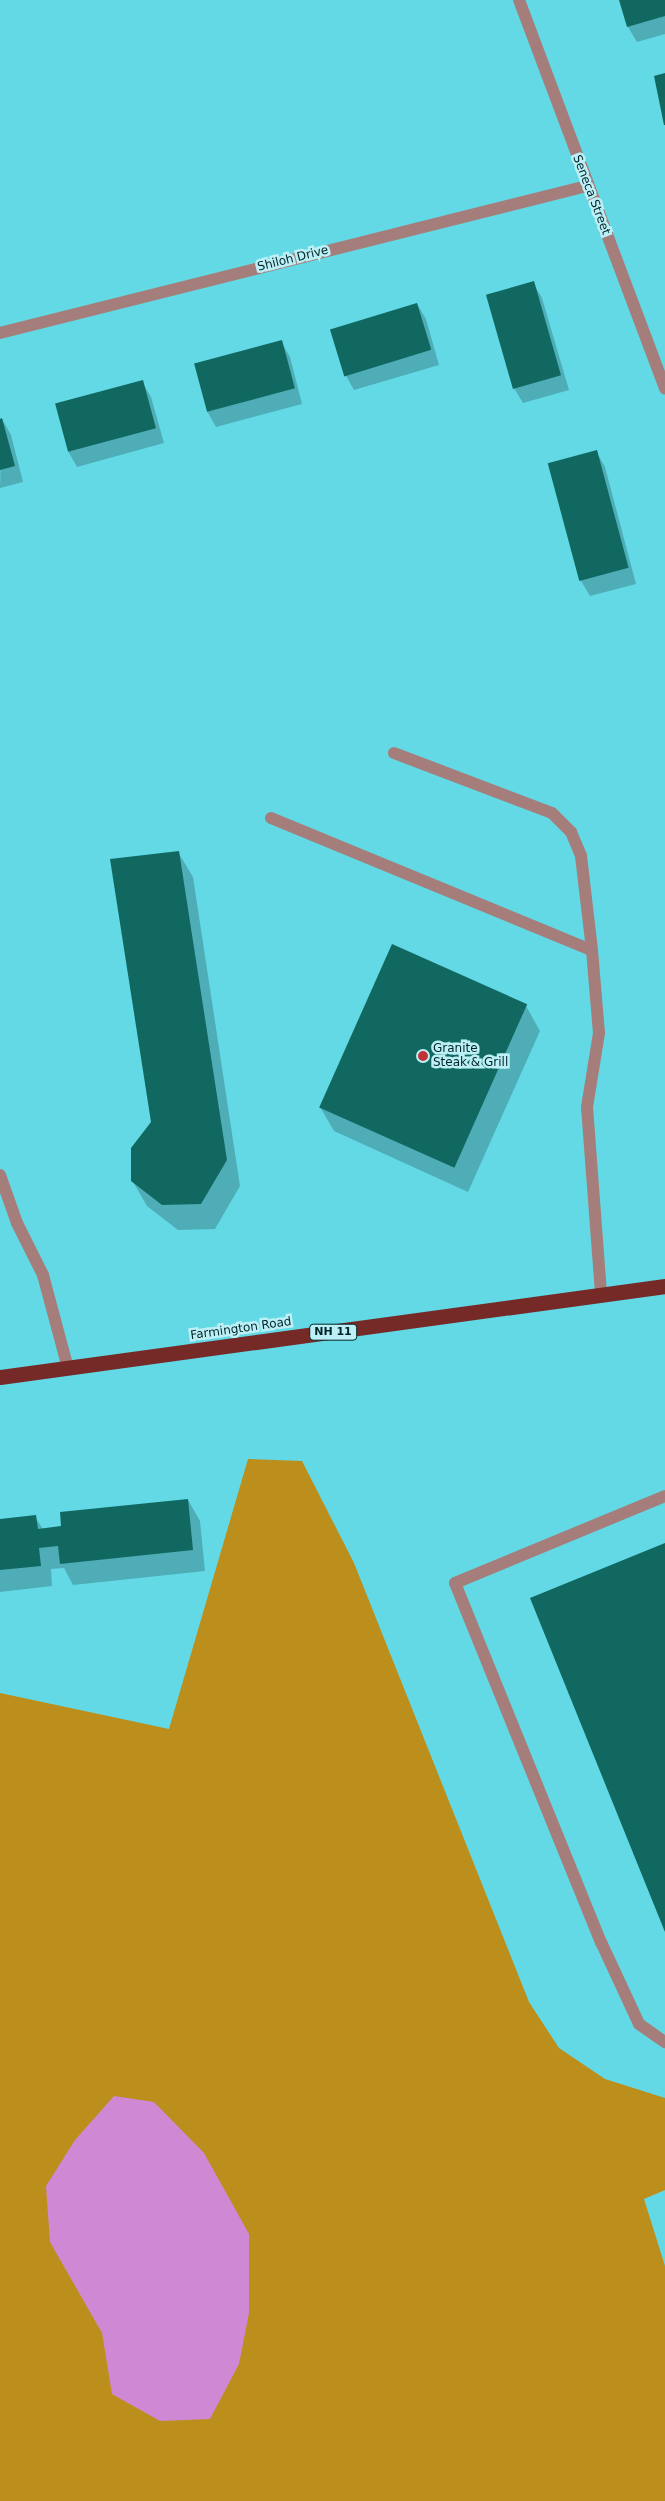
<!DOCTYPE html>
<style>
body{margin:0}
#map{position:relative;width:665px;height:2501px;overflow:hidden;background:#62d9e5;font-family:"DejaVu Sans",sans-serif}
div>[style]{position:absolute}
.forest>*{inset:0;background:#bc8e1c}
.water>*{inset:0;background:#cf89d4}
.shadow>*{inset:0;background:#0003}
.building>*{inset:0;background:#106860;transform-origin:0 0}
.minor>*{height:12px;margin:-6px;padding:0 6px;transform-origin:6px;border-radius:6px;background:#a57e7b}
.highway>*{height:15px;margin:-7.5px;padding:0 7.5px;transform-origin:7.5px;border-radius:7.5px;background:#762a28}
.dots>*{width:14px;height:14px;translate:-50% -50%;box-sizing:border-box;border:2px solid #bcf0f6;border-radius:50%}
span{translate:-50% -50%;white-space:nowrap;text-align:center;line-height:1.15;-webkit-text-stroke:5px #bcf0f6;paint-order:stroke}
.shield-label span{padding:1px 4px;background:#bcf0f6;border:1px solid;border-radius:4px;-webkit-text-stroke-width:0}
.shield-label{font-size:11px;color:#002529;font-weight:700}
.street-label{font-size:12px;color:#002529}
.poi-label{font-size:12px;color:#002529}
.left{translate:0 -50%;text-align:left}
</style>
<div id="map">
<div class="forest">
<i style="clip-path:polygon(248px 1459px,302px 1461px,354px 1563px,529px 2002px,559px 2048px,605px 2079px,665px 2098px,665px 2190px,644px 2199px,665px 2266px,665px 2501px,0 2501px,0 1693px,169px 1729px)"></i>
</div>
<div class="water">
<i style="clip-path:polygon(114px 2096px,154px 2102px,204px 2153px,249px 2234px,249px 2313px,239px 2364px,210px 2419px,160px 2421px,112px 2394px,102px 2333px,50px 2242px,46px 2186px,75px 2140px)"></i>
</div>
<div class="shadow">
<i style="clip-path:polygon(620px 0,665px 0,665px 34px,637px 42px,628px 27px)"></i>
<i style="clip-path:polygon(533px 283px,542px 298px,569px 390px,523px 403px,514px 388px)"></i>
<i style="clip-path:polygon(417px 304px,426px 319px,439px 365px,354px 390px,345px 374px)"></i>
<i style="clip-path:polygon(281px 342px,290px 357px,302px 404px,216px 427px,207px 411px)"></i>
<i style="clip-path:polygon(142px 382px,151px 397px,164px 443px,77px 467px,68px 451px)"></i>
<i style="clip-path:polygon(2px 419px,11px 435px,23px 482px,0 488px)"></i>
<i style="clip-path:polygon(596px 451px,605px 467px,636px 584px,590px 596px,581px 581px)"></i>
<i style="clip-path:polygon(178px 852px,193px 877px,240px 1186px,215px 1229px,178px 1230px,147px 1206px,132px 1180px,153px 1123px)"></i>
<i style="clip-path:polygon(526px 1006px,540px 1031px,468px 1192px,334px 1131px,320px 1107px)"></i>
<i style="clip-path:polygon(188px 1500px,200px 1521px,205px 1571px,73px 1585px,64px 1568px,51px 1569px,52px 1586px,0 1592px,0 1521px,35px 1517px,43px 1529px,63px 1527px)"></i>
</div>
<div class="building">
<i style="clip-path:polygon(619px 0,665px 0,665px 16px,627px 27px)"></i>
<i style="clip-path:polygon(665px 73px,665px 125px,664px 125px,654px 76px)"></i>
<i style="left:534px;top:281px;width:98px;height:50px;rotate:74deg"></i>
<i style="left:417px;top:303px;width:49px;height:91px;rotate:73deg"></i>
<i style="left:282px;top:340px;width:50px;height:91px;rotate:75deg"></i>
<i style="left:143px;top:380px;width:50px;height:91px;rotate:75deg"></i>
<i style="clip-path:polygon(2px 418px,15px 466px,0 470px,0 419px)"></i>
<i style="left:597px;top:450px;width:122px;height:51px;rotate:75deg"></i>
<i style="clip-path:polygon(179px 851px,227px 1160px,201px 1204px,162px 1205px,131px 1181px,131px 1148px,151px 1122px,110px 859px)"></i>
<i style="left:392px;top:944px;width:148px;height:179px;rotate:24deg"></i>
<i style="clip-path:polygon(188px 1499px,193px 1550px,60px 1564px,58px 1546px,39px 1548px,41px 1566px,0 1570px,0 1519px,36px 1515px,38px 1529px,61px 1526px,60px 1512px)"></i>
<i style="clip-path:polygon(665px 1543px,665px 1932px,530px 1598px)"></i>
</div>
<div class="minor">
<i style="left:519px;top:0;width:415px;rotate:69.4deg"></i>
<i style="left:0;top:333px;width:605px;rotate:-14.06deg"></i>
<i style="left:394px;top:753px;width:169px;rotate:20.8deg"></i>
<i style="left:552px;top:813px;width:27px;rotate:45deg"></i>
<i style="left:571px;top:832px;width:26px;rotate:67deg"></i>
<i style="left:581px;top:856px;width:95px;rotate:83.3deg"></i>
<i style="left:271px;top:818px;width:347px;rotate:22.4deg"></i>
<i style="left:592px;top:950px;width:83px;rotate:85.2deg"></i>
<i style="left:599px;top:1033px;width:75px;rotate:99.2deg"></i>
<i style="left:587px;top:1107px;width:189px;rotate:85.7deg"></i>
<i style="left:0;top:1175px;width:51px;rotate:70.5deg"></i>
<i style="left:17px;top:1223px;width:58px;rotate:63.4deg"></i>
<i style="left:43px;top:1275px;width:96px;rotate:75deg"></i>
<i style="left:665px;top:1496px;width:227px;rotate:157.5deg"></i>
<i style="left:455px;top:1583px;width:388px;rotate:67.9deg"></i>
<i style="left:601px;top:1942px;width:90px;rotate:65.1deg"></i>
<i style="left:639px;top:2024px;width:32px;rotate:35deg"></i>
</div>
<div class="highway">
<i style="left:0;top:1377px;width:671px;rotate:-7.79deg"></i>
</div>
<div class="dots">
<i style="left:423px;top:1056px;background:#c23336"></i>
</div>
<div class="shield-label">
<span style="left:333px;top:1332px">NH 11</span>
</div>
<div class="street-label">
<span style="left:591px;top:195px;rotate:69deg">Seneca Street</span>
<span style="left:293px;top:259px;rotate:-14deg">Shiloh Drive</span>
<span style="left:241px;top:1329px;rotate:-8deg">Farmington Road</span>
</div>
<div class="poi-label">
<span class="left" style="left:433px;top:1056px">Granite<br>Steak &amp; Grill</span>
</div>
</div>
